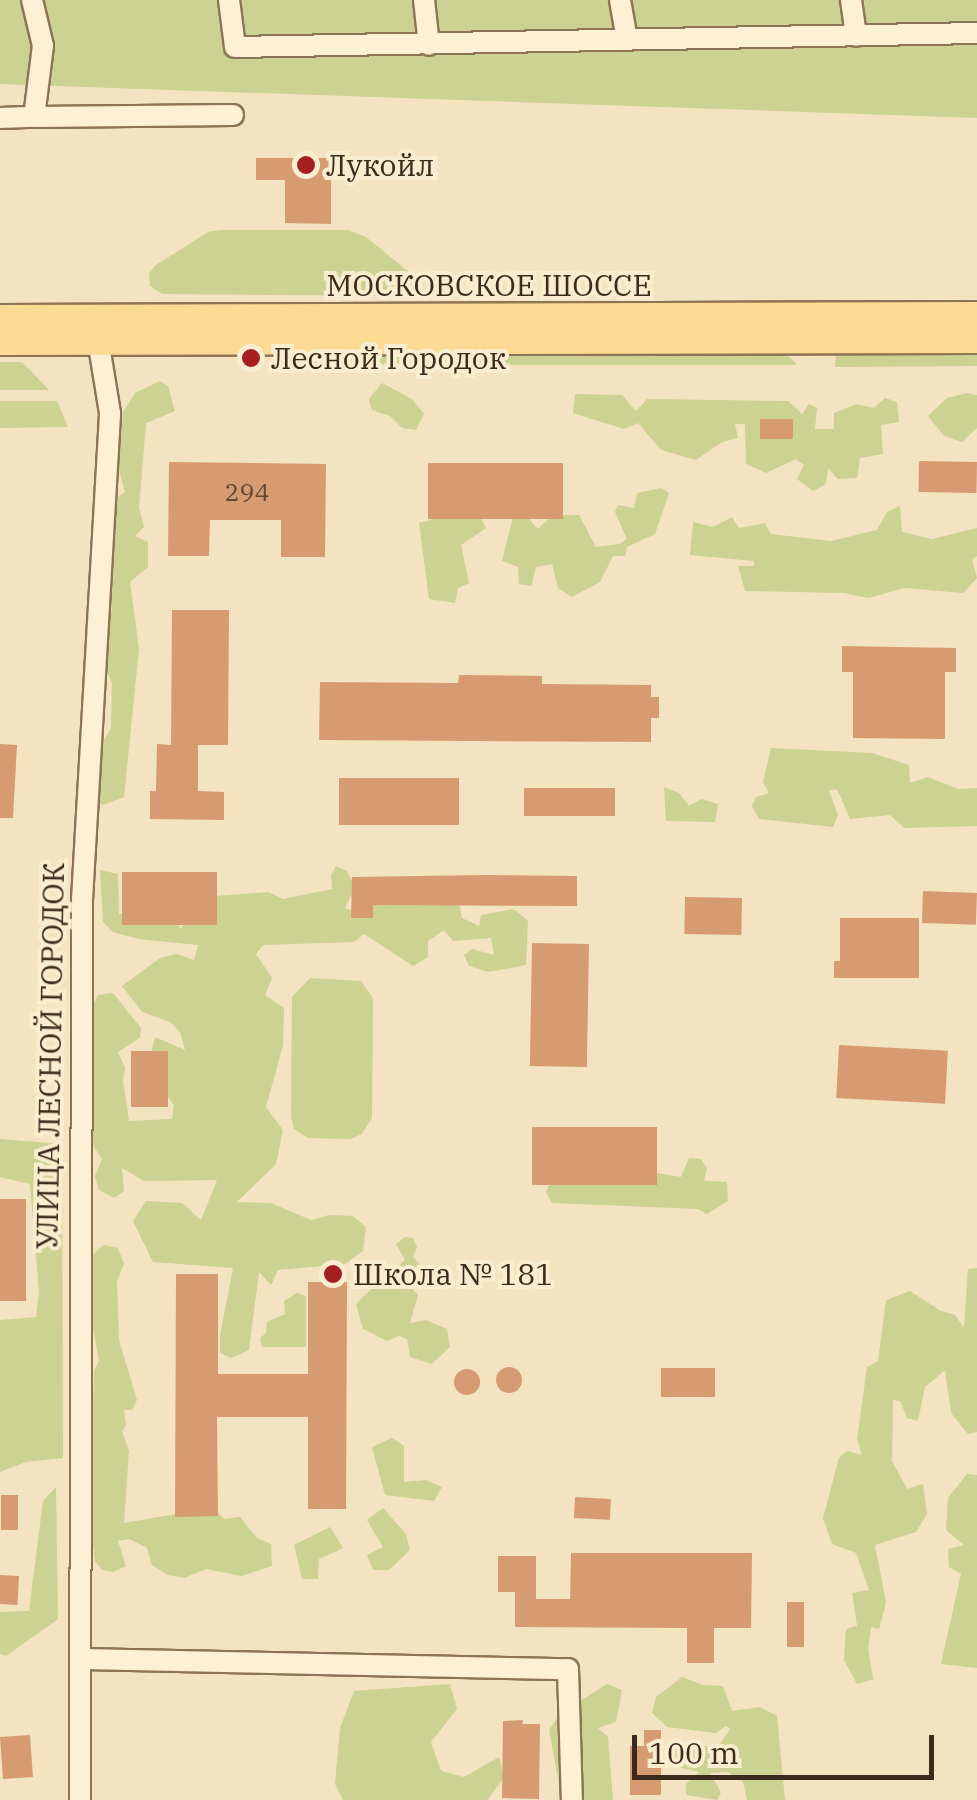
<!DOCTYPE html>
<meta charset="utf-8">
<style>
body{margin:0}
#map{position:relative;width:977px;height:1800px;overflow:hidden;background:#f3e3c0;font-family:"IBM Plex Serif",serif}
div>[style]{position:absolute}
.green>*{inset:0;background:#cbd292}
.building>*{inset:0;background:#d69b71;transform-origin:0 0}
.round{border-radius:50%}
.roads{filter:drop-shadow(2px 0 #8e7355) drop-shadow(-2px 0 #8e7355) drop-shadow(0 2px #8e7355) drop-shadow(0 -2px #8e7355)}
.minor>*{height:20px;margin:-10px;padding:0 10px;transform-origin:10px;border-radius:10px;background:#fdf0d4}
.major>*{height:28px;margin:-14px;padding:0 14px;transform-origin:14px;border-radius:14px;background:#fbda93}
.dots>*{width:28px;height:28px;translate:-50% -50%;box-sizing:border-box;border:5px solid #f9edd0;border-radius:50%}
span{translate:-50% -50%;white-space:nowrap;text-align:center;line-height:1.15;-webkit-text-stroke:8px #f9edd0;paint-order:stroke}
.number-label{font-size:25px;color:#624731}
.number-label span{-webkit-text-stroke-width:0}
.poi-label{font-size:30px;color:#3c2b1c}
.left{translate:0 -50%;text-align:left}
.street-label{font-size:30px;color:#3c2b1c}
.scale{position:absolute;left:632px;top:1735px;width:302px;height:45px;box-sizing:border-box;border:5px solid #3c2b1c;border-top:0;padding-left:12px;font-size:30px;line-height:35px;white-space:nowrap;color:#3c2b1c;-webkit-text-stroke:8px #f9edd0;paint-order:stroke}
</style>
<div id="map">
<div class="green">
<i style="clip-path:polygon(0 0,977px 0,977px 118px,0 84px)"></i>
<i style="clip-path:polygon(221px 230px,348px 230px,366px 237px,410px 273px,415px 284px,401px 295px,390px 296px,162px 294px,150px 286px,149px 273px,156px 265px,208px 232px)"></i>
<i style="clip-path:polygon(296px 351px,784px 351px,797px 365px,287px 365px,287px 357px)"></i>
<i style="clip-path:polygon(842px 352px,977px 352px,977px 366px,835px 367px,836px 355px)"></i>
<i style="clip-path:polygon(0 362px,22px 362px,49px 390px,0 390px)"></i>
<i style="clip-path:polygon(160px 381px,168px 386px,175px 411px,146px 423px,139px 508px,144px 527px,135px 536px,148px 542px,148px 567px,130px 582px,139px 649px,124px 797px,103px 805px,97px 801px,86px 770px,111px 728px,112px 683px,100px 658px,112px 610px,106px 592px,114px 579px,101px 541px,117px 531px,105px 507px,125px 492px,118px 467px,123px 412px,135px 393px)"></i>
<i style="clip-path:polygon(382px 383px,412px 399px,424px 414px,416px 430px,402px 428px,390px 416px,372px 410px,369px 399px)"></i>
<i style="clip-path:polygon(967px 393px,977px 395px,977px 428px,962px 442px,944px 436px,928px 416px,947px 398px)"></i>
<i style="clip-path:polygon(575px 394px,622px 395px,636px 411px,647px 399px,788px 401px,802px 414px,809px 404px,817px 408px,815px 429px,834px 429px,834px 413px,857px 404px,874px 408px,885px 398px,897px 402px,899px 422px,881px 425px,883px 454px,860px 458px,857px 478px,838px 479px,828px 468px,826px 484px,813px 491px,797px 479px,804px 465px,796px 459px,766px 473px,746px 464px,745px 424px,735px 424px,738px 438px,722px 442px,696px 460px,661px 450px,638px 423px,624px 429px,573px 413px)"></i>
<i style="clip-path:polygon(0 401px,57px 401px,68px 427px,0 428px)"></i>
<i style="clip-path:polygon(661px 488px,669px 493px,655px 534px,627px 547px,625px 556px,613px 556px,600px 582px,572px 597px,558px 588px,552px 564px,536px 567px,531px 586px,519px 584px,518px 567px,502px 561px,513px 517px,524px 513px,538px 529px,552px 515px,579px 515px,596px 547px,619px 544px,627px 539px,615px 512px,618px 505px,634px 508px,637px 493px)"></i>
<i style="clip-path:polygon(900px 506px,902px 532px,932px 539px,977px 528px,977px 556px,972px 559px,977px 578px,963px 593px,905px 588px,868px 598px,844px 593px,745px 591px,738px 566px,754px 566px,754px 561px,690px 555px,693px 522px,713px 527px,732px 517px,739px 528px,765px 523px,771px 534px,831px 541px,877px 530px,887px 512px)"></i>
<i style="clip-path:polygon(475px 508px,486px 528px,461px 545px,469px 583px,458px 588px,455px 603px,429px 599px,419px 523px)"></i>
<i style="clip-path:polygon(771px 748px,872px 753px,909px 765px,910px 783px,928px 777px,958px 789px,977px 788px,977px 826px,904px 828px,890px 815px,850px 819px,837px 789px,829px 791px,838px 815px,833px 827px,759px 819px,752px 806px,756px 797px,769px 793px,763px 782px)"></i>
<i style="clip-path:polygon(664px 787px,679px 793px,689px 806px,701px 799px,718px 804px,715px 822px,666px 821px)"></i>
<i style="clip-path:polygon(336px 866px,347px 871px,355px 887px,345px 908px,359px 913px,364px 898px,458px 896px,462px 918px,479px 926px,481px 915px,514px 909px,528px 921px,526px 965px,489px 972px,469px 966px,464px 955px,472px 949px,494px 955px,491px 938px,453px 941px,444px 930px,428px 941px,428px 957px,413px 966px,364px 934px,354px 942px,263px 945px,256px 954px,272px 978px,265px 995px,284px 1008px,283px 1045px,266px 1107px,283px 1130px,276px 1164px,237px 1202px,271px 1203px,311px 1220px,329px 1215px,353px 1216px,366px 1227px,363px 1251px,345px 1264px,278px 1270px,271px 1285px,259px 1272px,249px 1350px,231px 1358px,220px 1353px,220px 1336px,233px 1268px,153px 1262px,133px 1221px,146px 1201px,182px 1203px,201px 1220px,217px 1180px,144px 1181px,122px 1168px,124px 1191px,114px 1198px,99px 1190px,95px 1176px,102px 1159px,94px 1147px,83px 1092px,87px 1018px,98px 995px,113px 993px,141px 1028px,140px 1038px,118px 1052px,125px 1068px,123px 1080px,129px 1121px,172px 1119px,174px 1105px,147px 1071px,155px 1037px,185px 1050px,180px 1032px,170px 1022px,142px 1012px,122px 986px,160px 958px,176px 954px,194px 960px,198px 945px,138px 939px,113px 932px,103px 922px,100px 870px,118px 874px,119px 914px,151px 907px,170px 915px,181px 929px,202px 897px,268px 892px,283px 899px,332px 889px,331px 875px)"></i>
<i style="clip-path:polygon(310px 978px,361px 981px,373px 998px,372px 1118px,362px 1134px,350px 1139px,308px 1138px,294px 1129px,291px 1117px,292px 997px)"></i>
<i style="clip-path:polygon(0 1139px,62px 1144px,63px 1458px,26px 1462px,0 1472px,0 1320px,36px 1317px,39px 1292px,30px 1184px,0 1177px)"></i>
<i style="clip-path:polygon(689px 1158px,701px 1159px,707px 1168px,704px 1181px,727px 1182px,728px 1201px,707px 1214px,698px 1209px,552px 1203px,546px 1192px,554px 1173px,645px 1171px,681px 1177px)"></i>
<i style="clip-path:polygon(405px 1237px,413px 1238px,417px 1247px,413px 1257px,421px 1266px,403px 1279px,418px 1295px,410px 1323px,426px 1320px,447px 1329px,450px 1347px,432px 1364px,410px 1357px,407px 1339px,399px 1336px,387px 1341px,363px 1329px,356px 1304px,380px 1280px,398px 1274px,397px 1267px,405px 1260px,396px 1244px)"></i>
<i style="clip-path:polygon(104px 1245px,118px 1248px,124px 1264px,117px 1281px,119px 1340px,137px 1400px,132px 1410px,124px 1410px,126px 1426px,122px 1431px,129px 1451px,124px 1523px,212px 1508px,225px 1519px,240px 1517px,257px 1538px,271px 1544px,272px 1566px,241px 1576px,206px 1569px,184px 1578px,168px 1575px,152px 1565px,147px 1548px,129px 1539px,118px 1541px,126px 1566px,113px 1572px,102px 1570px,95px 1561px,86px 1482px,92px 1442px,94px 1371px,99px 1361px,93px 1328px,93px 1254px)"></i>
<i style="clip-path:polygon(977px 1268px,977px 1432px,968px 1434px,951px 1413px,945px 1370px,925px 1387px,918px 1421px,907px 1418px,900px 1401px,893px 1400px,892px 1461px,907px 1489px,923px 1484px,927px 1514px,916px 1532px,875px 1545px,886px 1603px,879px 1629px,871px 1627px,868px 1649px,873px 1679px,857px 1684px,844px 1660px,846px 1629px,857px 1626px,852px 1593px,869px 1590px,856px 1553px,832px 1544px,823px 1518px,839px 1458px,847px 1451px,862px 1455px,857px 1439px,867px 1367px,878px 1361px,886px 1300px,910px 1291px,941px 1311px,955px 1315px,964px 1328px,968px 1269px)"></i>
<i style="clip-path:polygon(297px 1293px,306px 1296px,306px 1347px,262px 1347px,260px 1338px,266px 1333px,267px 1322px,285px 1314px,284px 1301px)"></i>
<i style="clip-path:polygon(392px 1438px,404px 1446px,404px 1482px,426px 1480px,442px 1487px,434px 1501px,385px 1495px,372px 1447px)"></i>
<i style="clip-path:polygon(967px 1474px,977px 1475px,977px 1668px,941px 1664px,961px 1574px,949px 1567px,948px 1549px,964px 1545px,946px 1530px,948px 1498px)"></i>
<i style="clip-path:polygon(56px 1487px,58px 1619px,6px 1656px,0 1654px,0 1612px,29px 1611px,43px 1501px)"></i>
<i style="clip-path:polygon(383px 1508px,406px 1534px,410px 1550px,389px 1570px,373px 1570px,367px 1555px,383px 1547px,367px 1520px)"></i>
<i style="clip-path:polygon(330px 1527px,343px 1548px,319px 1559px,318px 1579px,302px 1579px,294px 1545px)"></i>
<i style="clip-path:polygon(682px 1677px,703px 1685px,723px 1686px,732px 1711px,760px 1707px,777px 1716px,785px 1800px,747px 1800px,743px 1782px,728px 1772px,710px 1773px,721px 1792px,717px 1800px,686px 1795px,686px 1784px,699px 1772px,674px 1766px,668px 1743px,718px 1747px,730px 1729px,726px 1726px,716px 1733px,667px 1727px,652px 1713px,656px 1697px)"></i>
<i style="clip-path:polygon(450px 1684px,457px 1709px,431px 1742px,441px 1771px,464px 1777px,499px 1757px,504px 1778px,487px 1800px,343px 1800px,335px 1784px,340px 1728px,354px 1691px)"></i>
<i style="clip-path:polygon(607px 1684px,622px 1690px,616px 1722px,598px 1728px,608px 1737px,613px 1800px,562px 1800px,549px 1730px,560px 1714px)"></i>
</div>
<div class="building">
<i style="clip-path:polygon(256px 158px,331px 158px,331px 224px,285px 223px,285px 180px,256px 180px)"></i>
<i style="left:760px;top:419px;width:33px;height:20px"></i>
<i style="left:919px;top:461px;width:58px;height:31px;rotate:1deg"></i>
<i style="clip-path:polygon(169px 462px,326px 464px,325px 557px,281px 557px,281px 520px,210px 520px,209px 556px,168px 556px)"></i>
<i style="left:428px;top:463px;width:135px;height:56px"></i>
<i style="clip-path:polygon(172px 610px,229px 610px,228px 745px,198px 745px,198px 791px,224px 792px,224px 820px,150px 819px,150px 791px,156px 791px,157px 744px,171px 745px)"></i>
<i style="clip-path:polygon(842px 646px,956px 648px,956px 672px,945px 672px,945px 739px,853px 738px,853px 672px,842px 672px)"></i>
<i style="clip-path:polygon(459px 675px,542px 676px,542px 684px,651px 685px,651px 697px,659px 697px,659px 718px,651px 718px,651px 742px,319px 740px,320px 682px,458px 683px)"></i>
<i style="clip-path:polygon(0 744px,17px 745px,13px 818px,0 818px)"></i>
<i style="left:339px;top:778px;width:120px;height:47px"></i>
<i style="left:615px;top:788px;width:28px;height:91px;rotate:90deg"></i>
<i style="left:122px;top:872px;width:95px;height:53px"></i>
<i style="clip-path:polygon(486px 875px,577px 876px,577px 906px,373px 905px,373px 918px,351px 918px,352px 877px)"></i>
<i style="left:923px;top:891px;width:54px;height:32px;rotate:2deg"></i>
<i style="left:685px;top:897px;width:57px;height:37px;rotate:1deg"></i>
<i style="clip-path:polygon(840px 918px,919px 918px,919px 978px,834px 978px,834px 961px,840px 961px)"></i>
<i style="left:532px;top:943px;width:57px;height:123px;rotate:1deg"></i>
<i style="left:839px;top:1045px;width:109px;height:53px;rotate:3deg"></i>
<i style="left:131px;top:1051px;width:37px;height:56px"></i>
<i style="left:532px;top:1127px;width:125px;height:58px"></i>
<i style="left:0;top:1199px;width:26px;height:102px"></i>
<i style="clip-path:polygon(176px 1274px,218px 1274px,218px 1374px,308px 1374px,308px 1282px,347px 1282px,346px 1509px,308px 1509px,308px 1417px,217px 1417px,218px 1516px,175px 1517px)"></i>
<i class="round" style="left:496px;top:1367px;width:26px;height:26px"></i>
<i style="left:661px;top:1368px;width:54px;height:29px"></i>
<i class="round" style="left:454px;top:1369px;width:26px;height:26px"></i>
<i style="left:1px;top:1495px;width:17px;height:35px"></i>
<i style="left:575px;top:1497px;width:36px;height:21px;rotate:3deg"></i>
<i style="clip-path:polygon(571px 1553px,752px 1553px,751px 1628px,714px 1628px,714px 1663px,687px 1663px,687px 1628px,515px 1627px,515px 1592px,498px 1592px,498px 1556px,536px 1556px,536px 1599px,570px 1599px)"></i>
<i style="left:0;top:1575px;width:19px;height:29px;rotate:3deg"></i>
<i style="left:787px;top:1602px;width:17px;height:45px"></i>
<i style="clip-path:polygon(523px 1720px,522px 1724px,540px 1724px,539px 1799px,502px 1798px,503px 1721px)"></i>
<i style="clip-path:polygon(644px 1730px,661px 1730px,661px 1795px,630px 1795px,630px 1746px,644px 1746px)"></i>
<i style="left:30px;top:1735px;width:42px;height:30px;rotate:86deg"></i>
</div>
<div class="roads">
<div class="minor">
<i style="left:229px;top:0;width:47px;rotate:82.7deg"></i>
<i style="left:235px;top:47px;width:742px;rotate:-1.08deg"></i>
<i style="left:424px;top:0;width:45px;rotate:83.7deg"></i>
<i style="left:620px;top:0;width:40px;rotate:80deg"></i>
<i style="left:851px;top:0;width:36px;rotate:82deg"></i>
<i style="left:34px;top:117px;width:199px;rotate:-0.6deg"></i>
<i style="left:0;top:118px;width:34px;rotate:-2deg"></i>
<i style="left:34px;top:117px;width:72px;rotate:-82.8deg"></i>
<i style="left:43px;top:46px;width:47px;rotate:-103.4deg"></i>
<i style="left:81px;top:1659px;width:487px;rotate:1.2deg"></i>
<i style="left:568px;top:1669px;width:131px;rotate:88.3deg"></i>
<i style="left:80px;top:1800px;width:900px;rotate:-89.87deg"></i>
<i style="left:82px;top:900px;width:488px;rotate:-86.7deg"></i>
<i style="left:110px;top:413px;width:74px;rotate:-99.3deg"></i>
</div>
<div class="major">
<i style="left:0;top:319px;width:977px;rotate:-0.18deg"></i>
<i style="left:0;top:341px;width:977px;rotate:-0.12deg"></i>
</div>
</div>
<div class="dots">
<i style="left:306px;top:165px;background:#a51e20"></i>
<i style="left:251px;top:358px;background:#a51e20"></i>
<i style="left:333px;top:1274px;background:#a51e20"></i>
</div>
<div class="number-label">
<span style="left:247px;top:492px">294</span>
</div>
<div class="poi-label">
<span class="left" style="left:326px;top:165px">Лукойл</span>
<span class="left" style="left:271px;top:358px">Лесной Городок</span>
<span class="left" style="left:353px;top:1274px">Школа № 181</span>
</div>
<div class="street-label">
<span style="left:489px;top:285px">МОСКОВСКОЕ ШОССЕ</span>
<span style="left:50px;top:1056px;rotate:-89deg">УЛИЦА ЛЕСНОЙ ГОРОДОК</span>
</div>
<div class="scale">100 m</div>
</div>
